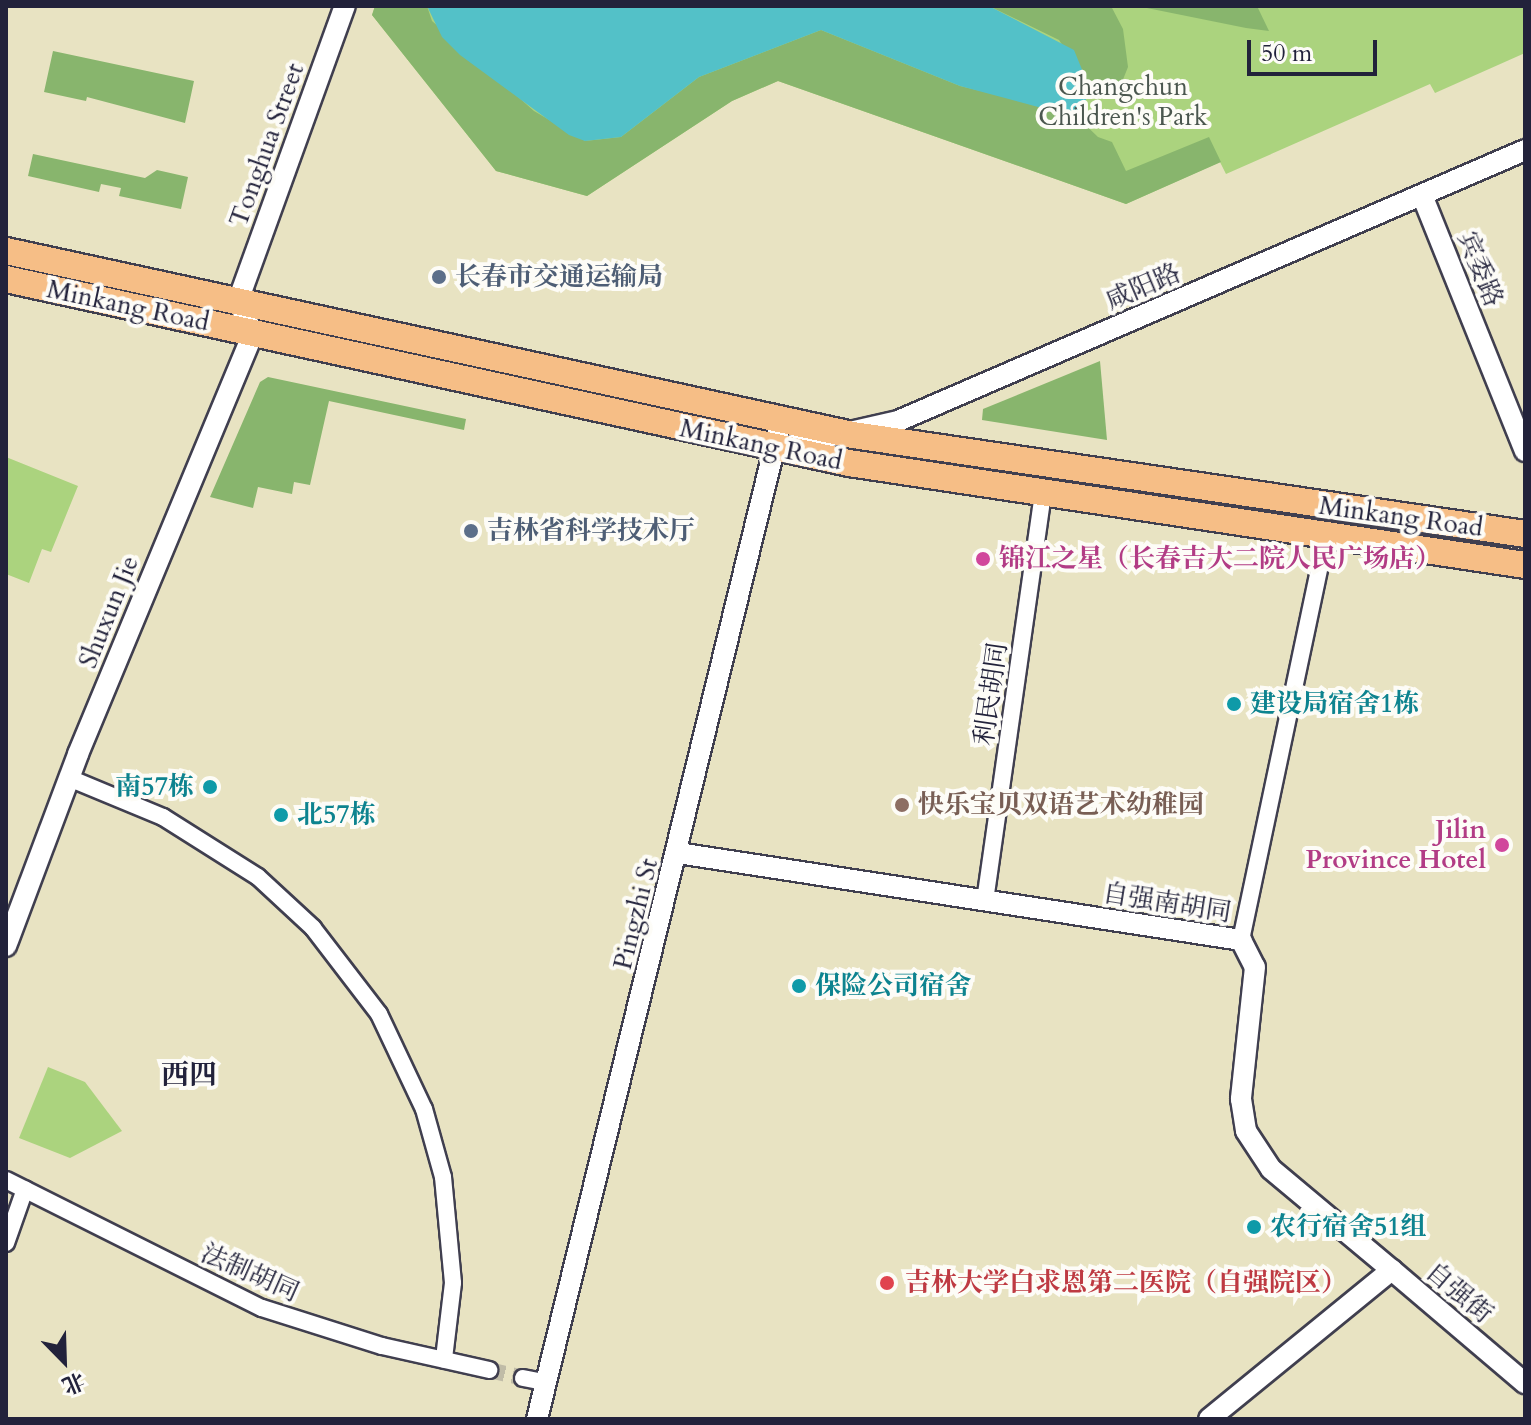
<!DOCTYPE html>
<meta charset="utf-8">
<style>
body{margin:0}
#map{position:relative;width:1531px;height:1425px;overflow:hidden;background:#e8e3c2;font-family:Cardo,"Noto Serif SC",serif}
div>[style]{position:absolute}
.green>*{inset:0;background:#abd37e}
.forest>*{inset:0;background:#88b56d}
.water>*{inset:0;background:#53c1c8}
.minor-tunnel>*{height:16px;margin-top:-8px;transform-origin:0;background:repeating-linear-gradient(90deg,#c0bca7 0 16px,transparent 0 24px)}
.roads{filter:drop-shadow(2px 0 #403f4f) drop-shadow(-2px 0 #403f4f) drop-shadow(0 2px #403f4f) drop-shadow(0 -2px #403f4f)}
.minor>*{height:16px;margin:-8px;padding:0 8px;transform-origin:8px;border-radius:8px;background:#fff}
.tertiary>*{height:20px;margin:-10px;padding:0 10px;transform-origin:10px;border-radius:10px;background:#fff}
.primary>*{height:26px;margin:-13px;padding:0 13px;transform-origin:13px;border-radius:13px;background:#f6be86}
.dots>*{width:22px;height:22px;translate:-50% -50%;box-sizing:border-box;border:4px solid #fdfcf7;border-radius:50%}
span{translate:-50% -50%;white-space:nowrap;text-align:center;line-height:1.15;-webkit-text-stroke:8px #fdfcf7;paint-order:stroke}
.park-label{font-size:26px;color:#4b574f}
.street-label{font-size:26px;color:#22223b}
.service-label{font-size:26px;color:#4e5e75;font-weight:700}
.left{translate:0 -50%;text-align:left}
.hotel-label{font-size:26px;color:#b23c85;font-weight:700}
.right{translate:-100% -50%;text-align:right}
.culture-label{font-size:26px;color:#0d838f;font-weight:700}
.education-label{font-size:26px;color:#785e54;font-weight:700}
.health-label{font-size:26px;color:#be3a42;font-weight:700}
.neighbourhood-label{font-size:28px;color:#22223b;font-weight:700}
.frame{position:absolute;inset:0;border:8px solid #22223b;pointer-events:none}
.north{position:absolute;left:24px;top:1321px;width:80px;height:80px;-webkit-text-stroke:6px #fdfcf7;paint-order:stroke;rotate:157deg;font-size:22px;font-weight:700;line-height:32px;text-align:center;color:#22223b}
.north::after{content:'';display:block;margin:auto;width:28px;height:36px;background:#22223b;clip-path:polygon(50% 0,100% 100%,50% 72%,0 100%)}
.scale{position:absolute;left:1247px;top:40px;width:130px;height:36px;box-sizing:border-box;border:4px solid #22223b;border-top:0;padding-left:10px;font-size:24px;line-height:28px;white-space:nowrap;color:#22223b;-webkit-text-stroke:6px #fdfcf7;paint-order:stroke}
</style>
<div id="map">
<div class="green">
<i style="clip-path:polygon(375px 6px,1525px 6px,1525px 53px,1435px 93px,1430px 84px,1226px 174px,1220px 162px,1126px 204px,778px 81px,732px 101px,587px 196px,496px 171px,372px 15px)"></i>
<i style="clip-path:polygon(6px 457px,78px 486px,51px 552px,42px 549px,29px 583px,6px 574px)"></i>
<i style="clip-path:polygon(48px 1067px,85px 1082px,122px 1131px,70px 1158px,19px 1138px)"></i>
</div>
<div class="forest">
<i style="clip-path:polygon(375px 6px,427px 6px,432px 21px,534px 111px,585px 141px,621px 137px,699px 77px,821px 30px,960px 86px,1073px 113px,1098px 137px,1112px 142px,1126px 171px,1209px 137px,1221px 162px,1126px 204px,778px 81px,732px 101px,587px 196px,496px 171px,372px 15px)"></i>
<i style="clip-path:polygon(989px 6px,1111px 6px,1123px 29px,1128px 67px,1122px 82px,1089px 85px,1059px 40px)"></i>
<i style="clip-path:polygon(1137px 6px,1257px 6px,1269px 31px,1246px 28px)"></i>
<i style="clip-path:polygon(53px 51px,194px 81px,185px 123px,87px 97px,86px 101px,44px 92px)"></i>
<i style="clip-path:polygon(33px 154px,145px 178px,157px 170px,188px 177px,181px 209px,119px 196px,121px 188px,101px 184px,99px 192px,28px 176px)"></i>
<i style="clip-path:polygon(1100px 361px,1107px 440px,982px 420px,983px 409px)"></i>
<i style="clip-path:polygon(268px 377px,466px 419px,464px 430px,329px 401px,310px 485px,294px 482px,292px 494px,258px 487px,253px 508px,210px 497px,260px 382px)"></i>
</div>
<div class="water">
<i style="clip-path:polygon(427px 6px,989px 6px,1074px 50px,1090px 89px,1082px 110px,1064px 114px,960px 86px,821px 30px,699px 77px,621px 137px,585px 141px,569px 135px,460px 55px,442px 37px)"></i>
</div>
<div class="minor-tunnel">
<i style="left:489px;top:1370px;width:35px;rotate:13deg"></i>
</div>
<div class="roads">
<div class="minor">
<i style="left:69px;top:778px;width:102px;rotate:22.5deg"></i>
<i style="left:163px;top:817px;width:112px;rotate:32.3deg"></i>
<i style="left:258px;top:877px;width:75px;rotate:42.8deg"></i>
<i style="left:313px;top:928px;width:108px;rotate:52.5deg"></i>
<i style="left:379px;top:1014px;width:105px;rotate:64.7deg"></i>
<i style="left:424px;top:1109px;width:71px;rotate:74.4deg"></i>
<i style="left:443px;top:1177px;width:106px;rotate:84.6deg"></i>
<i style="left:453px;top:1283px;width:77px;rotate:96.8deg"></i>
<i style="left:985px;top:901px;width:411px;rotate:-81.9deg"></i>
<i style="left:1241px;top:940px;width:413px;rotate:-78.1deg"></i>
<i style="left:6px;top:1180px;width:286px;rotate:26.6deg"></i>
<i style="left:262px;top:1308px;width:126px;rotate:17.6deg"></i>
<i style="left:382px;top:1346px;width:110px;rotate:12.6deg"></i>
<i style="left:6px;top:1243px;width:57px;rotate:-70.6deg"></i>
<i style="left:523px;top:1378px;width:25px;rotate:11deg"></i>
</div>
<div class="tertiary">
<i style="left:1422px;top:195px;width:276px;rotate:68.1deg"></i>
<i style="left:788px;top:446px;width:113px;rotate:-12.8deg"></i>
<i style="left:898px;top:421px;width:683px;rotate:-23.37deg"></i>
<i style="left:678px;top:853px;width:570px;rotate:8.78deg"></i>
<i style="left:1241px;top:940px;width:30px;rotate:63deg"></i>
<i style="left:1255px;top:967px;width:133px;rotate:96.1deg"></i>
<i style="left:1241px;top:1099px;width:32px;rotate:81deg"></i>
<i style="left:1246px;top:1131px;width:45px;rotate:56.7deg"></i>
<i style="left:1271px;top:1169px;width:158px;rotate:39.9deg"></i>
<i style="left:6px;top:946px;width:205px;rotate:-69.4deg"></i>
<i style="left:78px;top:754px;width:455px;rotate:-67.4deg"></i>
<i style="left:253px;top:334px;width:36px;rotate:-114deg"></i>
<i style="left:238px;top:301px;width:314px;rotate:-70.1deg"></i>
<i style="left:537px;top:1419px;width:1028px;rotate:-76.27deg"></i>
<i style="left:1209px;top:1419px;width:236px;rotate:-39.2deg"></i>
<i style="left:1392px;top:1270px;width:175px;rotate:40.4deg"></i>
</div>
<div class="primary">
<i style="left:6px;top:251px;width:867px;rotate:12.26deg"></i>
<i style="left:853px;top:435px;width:679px;rotate:8.38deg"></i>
<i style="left:6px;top:279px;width:863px;rotate:12.31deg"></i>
<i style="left:849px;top:463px;width:684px;rotate:8.58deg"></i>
</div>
</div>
<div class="dots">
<i style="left:439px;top:277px;background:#5c6f8a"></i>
<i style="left:471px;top:531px;background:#5c6f8a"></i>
<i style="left:983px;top:559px;background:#d1479c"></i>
<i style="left:1234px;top:704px;background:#0f9aa8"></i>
<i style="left:210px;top:787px;background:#0f9aa8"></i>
<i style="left:902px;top:805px;background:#8d6e63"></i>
<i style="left:281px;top:815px;background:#0f9aa8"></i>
<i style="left:1502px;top:845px;background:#d1479c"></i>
<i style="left:799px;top:986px;background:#0f9aa8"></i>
<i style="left:1254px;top:1227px;background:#0f9aa8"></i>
<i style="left:887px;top:1283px;background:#e0444e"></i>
</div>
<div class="park-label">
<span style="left:1123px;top:102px">Changchun<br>Children's Park</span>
</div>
<div class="street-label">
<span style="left:267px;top:145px;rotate:-70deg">Tonghua Street</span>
<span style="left:1480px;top:269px;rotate:68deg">宾委路</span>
<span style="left:1143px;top:287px;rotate:-23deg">咸阳路</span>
<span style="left:128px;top:306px;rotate:12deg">Minkang Road</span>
<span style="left:761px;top:445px;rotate:12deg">Minkang Road</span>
<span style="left:1401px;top:517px;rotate:8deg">Minkang Road</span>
<span style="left:109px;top:612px;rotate:-68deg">Shuxun Jie</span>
<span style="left:991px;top:694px;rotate:-82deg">利民胡同</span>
<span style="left:1167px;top:903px;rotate:9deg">自强南胡同</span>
<span style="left:636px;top:914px;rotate:-76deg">Pingzhi St</span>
<span style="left:250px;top:1273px;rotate:24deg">法制胡同</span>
<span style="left:1459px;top:1293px;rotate:40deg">自强街</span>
</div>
<div class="service-label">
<span class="left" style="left:455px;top:277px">长春市交通运输局</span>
<span class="left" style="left:487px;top:531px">吉林省科学技术厅</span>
</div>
<div class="hotel-label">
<span class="left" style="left:999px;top:559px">锦江之星（长春吉大二院人民广场店）</span>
<span class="right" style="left:1486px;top:845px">Jilin<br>Province Hotel</span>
</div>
<div class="culture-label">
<span class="left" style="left:1250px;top:704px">建设局宿舍1栋</span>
<span class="right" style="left:194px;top:787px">南57栋</span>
<span class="left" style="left:297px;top:815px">北57栋</span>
<span class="left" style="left:815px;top:986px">保险公司宿舍</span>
<span class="left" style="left:1270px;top:1227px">农行宿舍51组</span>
</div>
<div class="education-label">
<span class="left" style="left:918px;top:805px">快乐宝贝双语艺术幼稚园</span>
</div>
<div class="health-label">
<span class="left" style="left:905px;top:1283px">吉林大学白求恩第二医院（自强院区）</span>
</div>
<div class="neighbourhood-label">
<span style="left:189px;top:1075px">西四</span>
</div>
<div class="frame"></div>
<div class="north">北</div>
<div class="scale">50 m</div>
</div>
